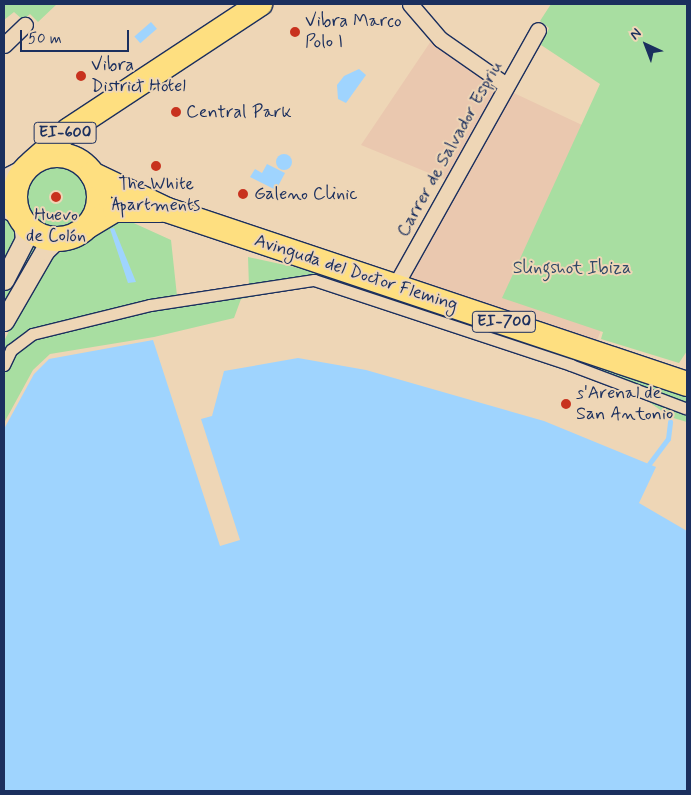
<!DOCTYPE html>
<meta charset="utf-8">
<style>
body{margin:0}
#map{position:relative;width:691px;height:795px;overflow:hidden;background:#eed6b6;font-family:Mynerve,sans-serif}
div>[style]{position:absolute}
.built>*{inset:0;background:#eac8af}
.green>*{inset:0;background:#a8dea1}
.round{border-radius:50%}
.water>*{inset:0;background:#9fd4fe;transform-origin:0 0}
.stream>*{height:4.5px;margin:-2.25px;padding:0 2.25px;transform-origin:2.25px;border-radius:2.25px;background:#9fd4fe}
.roads{filter:drop-shadow(1px 0 #1b2f5e) drop-shadow(-1px 0 #1b2f5e) drop-shadow(0 1px #1b2f5e) drop-shadow(0 -1px #1b2f5e)}
.pedestrian>*{height:11px;margin:-5.5px;padding:0 5.5px;transform-origin:5.5px;border-radius:5.5px;background:#eed6b6}
.minor>*{height:15px;margin:-7.5px;padding:0 7.5px;transform-origin:7.5px;border-radius:7.5px;background:#eed6b6}
.tertiary>*{height:19px;margin:-9.5px;padding:0 9.5px;transform-origin:9.5px;border-radius:9.5px;background:#eed6b6}
.primary>*{height:24px;margin:-12px;padding:0 12px;transform-origin:12px;border-radius:12px;background:#fedf80}
.primary>.ring{margin:-12px;padding:0;box-sizing:content-box;background:none;border:24px solid #fedf80;border-radius:50%}
.dots>*{width:14px;height:14px;translate:-50% -50%;box-sizing:border-box;border:2px solid #eed6b6;border-radius:50%}
span{translate:-50% -50%;white-space:nowrap;text-align:center;line-height:1.15;-webkit-text-stroke:4px #eed6b6;paint-order:stroke}
.shield-label span{padding:1px 4px;background:#eed6b6;border:1px solid;border-radius:4px;-webkit-text-stroke-width:0}
.shield-label{font-size:16px;color:#1b2f5e;font-weight:700}
.poi-label{font-size:18px;color:#1b2f5e}
.left{translate:0 -50%;text-align:left}
.street-label{font-size:18px;color:#1b2f5e}
.park-label{font-size:18px;color:#304968}
.frame{position:absolute;inset:0;border:5px solid #1b2f5e;pointer-events:none}
.north{position:absolute;left:621px;top:20px;width:50px;height:50px;-webkit-text-stroke:4px #eed6b6;paint-order:stroke;rotate:317deg;font-size:14px;font-weight:700;line-height:20px;text-align:center;color:#1b2f5e}
.north::after{content:'';display:block;margin:auto;width:18px;height:22px;background:#1b2f5e;clip-path:polygon(50% 0,100% 100%,50% 72%,0 100%)}
.scale{position:absolute;left:20px;top:30px;width:109px;height:22px;box-sizing:border-box;border:2px solid #1b2f5e;border-top:0;padding-left:6px;font-size:15px;line-height:18px;white-space:nowrap;color:#1b2f5e;-webkit-text-stroke:4px #eed6b6;paint-order:stroke}
</style>
<div id="map">
<div class="built">
<i style="clip-path:polygon(431px 41px,499px 86px,614px 140px,636px 233px,589px 363px,380px 294px,446px 180px,361px 145px)"></i>
</div>
<div class="green">
<i style="clip-path:polygon(4px 4px,57px 4px,38px 22px,30px 14px,23px 20px,14px 12px,4px 20px)"></i>
<i style="clip-path:polygon(551px 4px,687px 4px,687px 351px,679px 363px,601px 339px,603px 332px,502px 298px,600px 84px,541px 45px,549px 28px,540px 21px)"></i>
<i class="round" style="left:25px;top:165px;width:64px;height:64px"></i>
<i style="clip-path:polygon(4px 214px,14px 224px,18px 236px,4px 274px)"></i>
<i style="clip-path:polygon(127px 220px,171px 240px,177px 296px,249px 287px,248px 257px,308px 270px,687px 396px,687px 422px,670px 417px,638px 394px,317px 285px,241px 299px,234px 318px,154px 337px,50px 354px,33px 370px,4px 423px,4px 341px,47px 257px,73px 248px,103px 225px)"></i>
<i style="clip-path:polygon(29px 241px,40px 246px,4px 313px,4px 288px)"></i>
</div>
<div class="water">
<i style="left:151px;top:22px;width:9px;height:22px;rotate:49deg"></i>
<i style="clip-path:polygon(359px 69px,366px 75px,346px 103px,338px 99px,337px 85px,344px 76px)"></i>
<i class="round" style="left:276px;top:154px;width:16px;height:16px"></i>
<i style="clip-path:polygon(267px 164px,285px 173px,276px 190px,250px 177px,255px 169px,262px 173px)"></i>
<i style="clip-path:polygon(114px 228px,136px 282px,128px 283px,110px 229px)"></i>
<i style="clip-path:polygon(153px 340px,220px 546px,240px 540px,201px 419px,212px 416px,224px 371px,298px 358px,366px 370px,544px 421px,656px 467px,639px 503px,687px 531px,687px 791px,4px 791px,4px 429px,34px 374px,49px 359px)"></i>
</div>
<div class="stream">
<i style="left:649px;top:464px;width:31px;rotate:-53deg"></i>
<i style="left:668px;top:439px;width:17px;rotate:-83deg"></i>
</div>
<div class="roads">
<div class="pedestrian">
<i style="left:4px;top:365px;width:17px;rotate:-65deg"></i>
<i style="left:11px;top:350px;width:26px;rotate:-37deg"></i>
<i style="left:32px;top:334px;width:122px;rotate:-13.8deg"></i>
<i style="left:150px;top:305px;width:166px;rotate:-8.7deg"></i>
<i style="left:314px;top:280px;width:271px;rotate:18.3deg"></i>
<i style="left:571px;top:365px;width:122px;rotate:20.7deg"></i>
</div>
<div class="minor">
<i style="left:410px;top:4px;width:46px;rotate:49.4deg"></i>
<i style="left:440px;top:39px;width:80px;rotate:34.9deg"></i>
<i style="left:4px;top:45px;width:29px;rotate:-44deg"></i>
<i style="left:395px;top:286px;width:293px;rotate:-60.8deg"></i>
</div>
<div class="tertiary">
<i style="left:4px;top:179px;width:27px;rotate:-27deg"></i>
<i style="left:4px;top:207px;width:17px;rotate:28deg"></i>
<i style="left:4px;top:280px;width:46px;rotate:-62.9deg"></i>
<i style="left:25px;top:239px;width:17px;rotate:-97deg"></i>
<i style="left:4px;top:321px;width:82px;rotate:-60deg"></i>
<i style="left:45px;top:250px;width:16px;rotate:-43deg"></i>
</div>
<div class="primary">
<i class="ring" style="left:15px;top:155px;width:60px;height:60px"></i>
<i style="left:33px;top:162px;width:48px;rotate:-41.6deg"></i>
<i style="left:69px;top:130px;width:229px;rotate:-33.4deg"></i>
<i style="left:92px;top:174px;width:83px;rotate:25.6deg"></i>
<i style="left:167px;top:210px;width:548px;rotate:18.5deg"></i>
<i style="left:88px;top:226px;width:31px;rotate:-31deg"></i>
<i style="left:115px;top:210px;width:45px"></i>
</div>
</div>
<div class="dots">
<i style="left:295px;top:32px;background:#c8321e"></i>
<i style="left:81px;top:76px;background:#c8321e"></i>
<i style="left:176px;top:112px;background:#c8321e"></i>
<i style="left:156px;top:166px;background:#c8321e"></i>
<i style="left:243px;top:194px;background:#c8321e"></i>
<i style="left:56px;top:197px;background:#c8321e"></i>
<i style="left:566px;top:404px;background:#c8321e"></i>
</div>
<div class="shield-label">
<span style="left:65px;top:133px">EI-600</span>
<span style="left:504px;top:322px">EI-700</span>
</div>
<div class="poi-label">
<span class="left" style="left:305px;top:32px">Vibra Marco<br>Polo I</span>
<span class="left" style="left:91px;top:76px">Vibra<br>District Hotel</span>
<span class="left" style="left:186px;top:112px">Central Park</span>
<span style="left:156px;top:195px">The White<br>Apartments</span>
<span class="left" style="left:254px;top:194px">Galeno Clinic</span>
<span style="left:56px;top:226px">Huevo<br>de Colón</span>
<span class="left" style="left:576px;top:404px">s'Arenal de<br>San Antonio</span>
</div>
<div class="street-label">
<span style="left:450px;top:149px;rotate:-61deg">Carrer de Salvador Espriu</span>
<span style="left:356px;top:273px;rotate:18deg">Avinguda del Doctor Fleming</span>
</div>
<div class="park-label">
<span style="left:572px;top:268px">Slingshot Ibiza</span>
</div>
<div class="frame"></div>
<div class="north">N</div>
<div class="scale">50 m</div>
</div>
